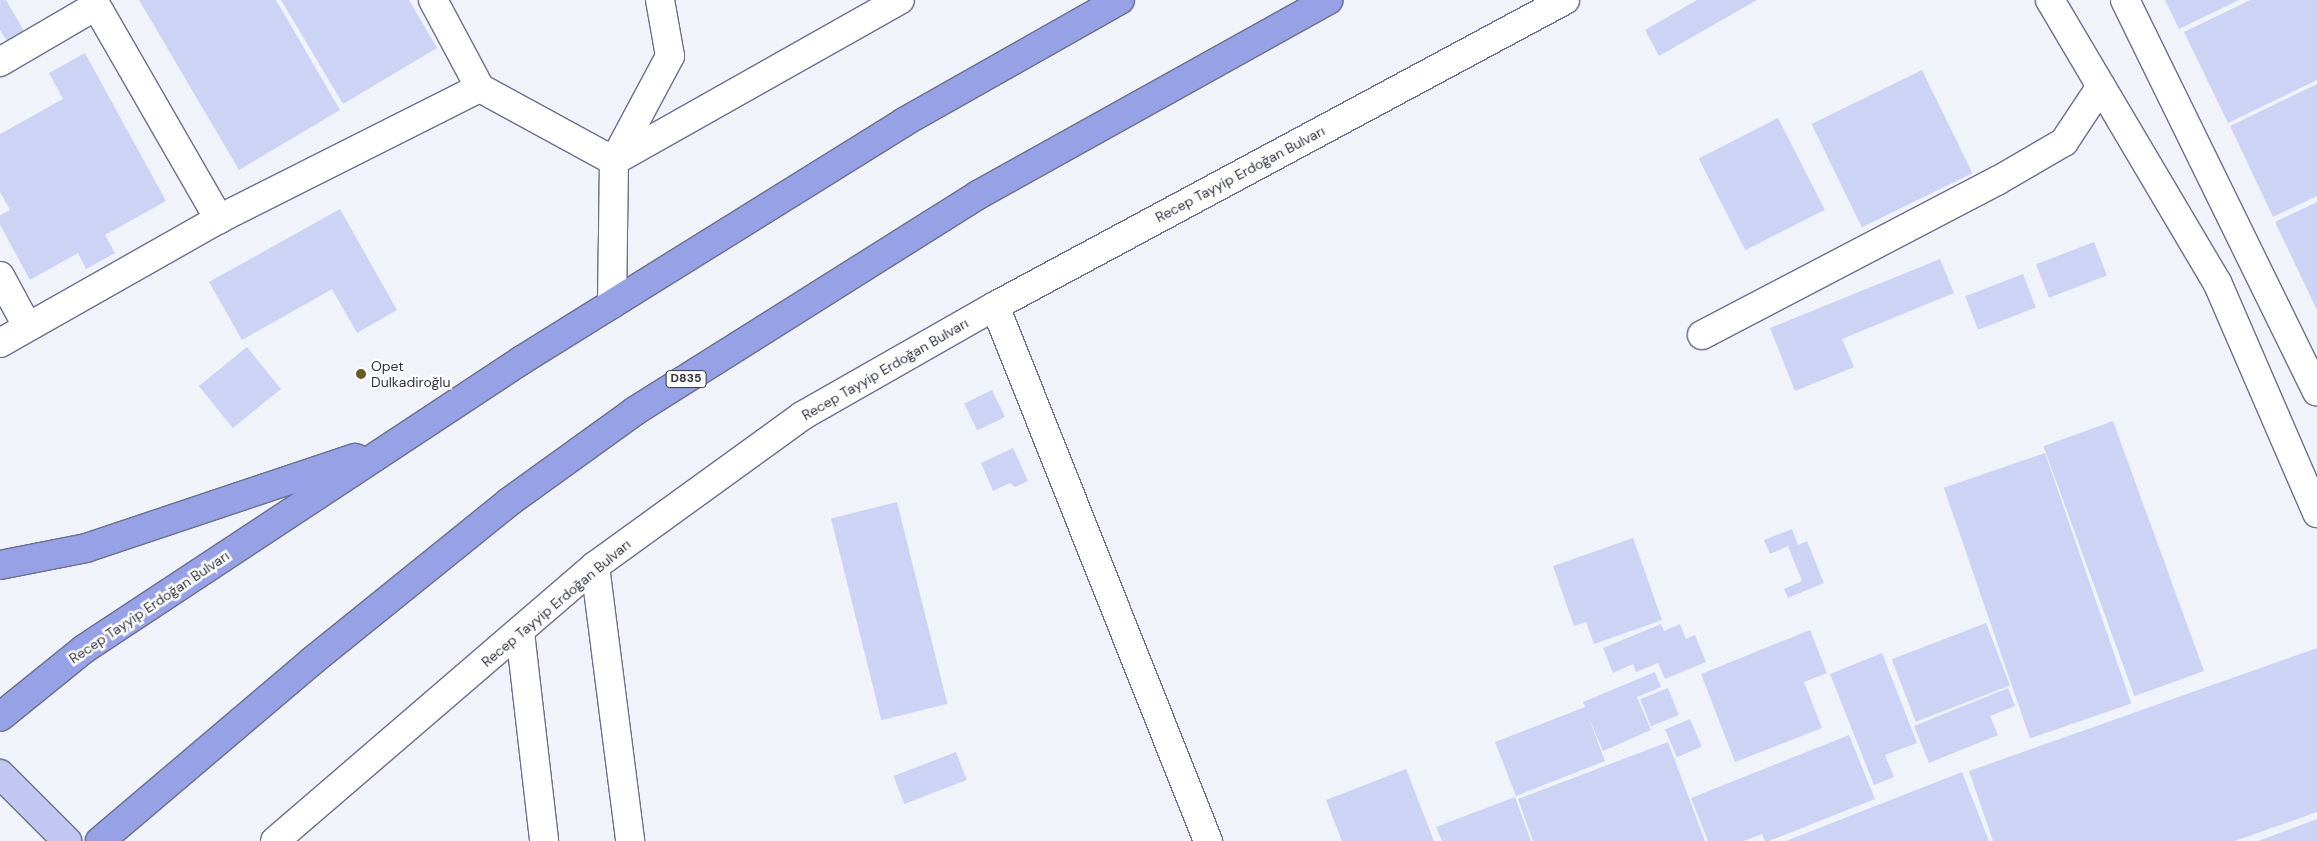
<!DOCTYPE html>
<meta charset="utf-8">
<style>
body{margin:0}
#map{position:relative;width:2317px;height:841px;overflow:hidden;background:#f1f3fa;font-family:"DM Sans",sans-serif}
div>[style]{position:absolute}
.building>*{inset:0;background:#cdd3f4;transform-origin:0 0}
.roads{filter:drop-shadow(1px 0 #6c708e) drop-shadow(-1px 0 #6c708e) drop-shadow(0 1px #6c708e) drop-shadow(0 -1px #6c708e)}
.minor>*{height:28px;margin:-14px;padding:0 14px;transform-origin:14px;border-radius:14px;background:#fff}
.major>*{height:28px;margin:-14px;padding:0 14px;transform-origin:14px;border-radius:14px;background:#c1c7f0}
.highway>*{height:28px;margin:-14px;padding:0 14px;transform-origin:14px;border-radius:14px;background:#97a1e6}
.dots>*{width:14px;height:14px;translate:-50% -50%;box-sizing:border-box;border:2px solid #fff;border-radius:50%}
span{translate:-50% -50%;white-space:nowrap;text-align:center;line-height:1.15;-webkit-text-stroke:5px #fff;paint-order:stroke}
.shield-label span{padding:1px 4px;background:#fff;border:1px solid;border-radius:4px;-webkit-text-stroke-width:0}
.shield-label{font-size:12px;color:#313340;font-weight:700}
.street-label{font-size:14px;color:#313340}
.poi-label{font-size:14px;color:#313340}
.left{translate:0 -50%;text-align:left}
</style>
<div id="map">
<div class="building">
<i style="clip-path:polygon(0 0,6px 0,24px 31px,7px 41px,0 30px)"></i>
<i style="clip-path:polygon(139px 0,276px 0,340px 110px,239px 170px)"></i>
<i style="clip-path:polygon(281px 0,409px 0,437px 48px,343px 104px)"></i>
<i style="clip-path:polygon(1697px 0,1757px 0,1659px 56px,1645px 30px)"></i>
<i style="clip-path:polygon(2165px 0,2239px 0,2179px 29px)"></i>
<i style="clip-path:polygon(2250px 0,2317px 0,2317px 80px,2228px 123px,2184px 32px)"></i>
<i style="clip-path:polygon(85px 53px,166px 201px,105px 235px,115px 253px,86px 269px,78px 253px,30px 280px,0 225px,0 215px,10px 210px,0 192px,0 134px,63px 99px,49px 73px)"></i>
<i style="left:1922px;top:70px;width:115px;height:123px;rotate:64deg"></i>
<i style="clip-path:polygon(2317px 84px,2317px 196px,2273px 217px,2230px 126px)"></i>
<i style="left:1778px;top:118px;width:103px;height:89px;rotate:63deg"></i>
<i style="clip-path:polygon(2317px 202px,2317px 310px,2275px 222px)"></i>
<i style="clip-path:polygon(340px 209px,397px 310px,357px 333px,332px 289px,242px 340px,209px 282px)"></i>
<i style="left:2094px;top:242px;width:36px;height:62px;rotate:69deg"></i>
<i style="clip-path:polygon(1940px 259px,1954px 293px,1842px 339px,1854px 367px,1795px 391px,1770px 328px)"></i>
<i style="left:2023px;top:274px;width:36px;height:62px;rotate:69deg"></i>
<i style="left:247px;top:347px;width:54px;height:62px;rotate:51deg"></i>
<i style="left:992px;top:390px;width:30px;height:31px;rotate:64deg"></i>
<i style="left:2113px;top:421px;width:266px;height:74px;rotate:70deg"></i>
<i style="clip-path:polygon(1013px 448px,1028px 481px,1015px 487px,1010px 483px,993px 491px,981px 463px)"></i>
<i style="left:2045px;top:453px;width:265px;height:107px;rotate:71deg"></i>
<i style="left:897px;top:502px;width:208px;height:68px;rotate:76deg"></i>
<i style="clip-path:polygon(1792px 529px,1798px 545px,1807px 541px,1824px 583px,1788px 598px,1784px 589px,1802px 581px,1788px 546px,1770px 554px,1764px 540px)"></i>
<i style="clip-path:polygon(1633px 538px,1662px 620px,1594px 644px,1586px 622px,1574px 626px,1553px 566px)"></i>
<i style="left:1986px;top:623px;width:67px;height:101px;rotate:69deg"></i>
<i style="clip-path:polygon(1661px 624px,1664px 631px,1680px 624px,1686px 639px,1695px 635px,1706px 662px,1665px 679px,1658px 663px,1636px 672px,1633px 664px,1613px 673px,1603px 648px)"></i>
<i style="clip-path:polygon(1810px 630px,1827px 673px,1804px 682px,1822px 728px,1735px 762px,1701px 674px)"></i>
<i style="clip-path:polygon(2317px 648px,2317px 812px,2235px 841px,1993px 841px,1969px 771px)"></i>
<i style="clip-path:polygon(1882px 653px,1917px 743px,1885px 755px,1894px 777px,1874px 785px,1830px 674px)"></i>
<i style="clip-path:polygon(1655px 672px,1661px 687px,1637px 697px,1651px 730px,1603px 751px,1588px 716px,1605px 761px,1516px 796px,1495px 742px,1585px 707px,1583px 702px)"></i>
<i style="left:1668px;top:688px;width:29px;height:30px;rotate:68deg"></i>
<i style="clip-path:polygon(2008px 688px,2015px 706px,1990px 716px,1998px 735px,1929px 763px,1914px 726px)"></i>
<i style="left:1690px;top:719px;width:30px;height:27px;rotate:67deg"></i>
<i style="clip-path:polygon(1849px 735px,1875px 799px,1769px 841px,1765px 841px,1762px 834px,1744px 841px,1708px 841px,1691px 798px)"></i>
<i style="clip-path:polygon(1668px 742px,1705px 841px,1533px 841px,1518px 799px)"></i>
<i style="left:956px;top:752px;width:30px;height:67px;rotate:69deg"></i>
<i style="clip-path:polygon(1406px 769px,1434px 841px,1342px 841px,1326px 800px)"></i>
<i style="clip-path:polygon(1962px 772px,1989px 841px,1786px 841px)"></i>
<i style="clip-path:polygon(1515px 797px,1531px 841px,1442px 841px,1436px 827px)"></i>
<i style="clip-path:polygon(2317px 819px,2317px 841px,2258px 841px)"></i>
</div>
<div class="roads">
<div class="minor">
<i style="left:93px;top:0;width:253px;rotate:60.1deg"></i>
<i style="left:433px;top:0;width:100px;rotate:61.9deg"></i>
<i style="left:2050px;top:0;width:328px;rotate:59.4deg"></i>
<i style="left:2217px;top:282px;width:252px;rotate:66.6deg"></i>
<i style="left:2125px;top:0;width:436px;rotate:63.9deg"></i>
<i style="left:0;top:62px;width:111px;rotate:-30.3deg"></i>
<i style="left:614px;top:161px;width:328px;rotate:-29.4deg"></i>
<i style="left:0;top:276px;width:57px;rotate:61.6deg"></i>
<i style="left:612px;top:304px;width:143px;rotate:-89.2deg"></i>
<i style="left:614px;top:161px;width:119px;rotate:-61.9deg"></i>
<i style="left:670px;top:56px;width:57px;rotate:-100.1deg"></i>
<i style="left:995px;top:306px;width:576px;rotate:68.29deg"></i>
<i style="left:1702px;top:335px;width:333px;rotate:-27.6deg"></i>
<i style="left:1997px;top:181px;width:78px;rotate:-30.2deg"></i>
<i style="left:2064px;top:142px;width:67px;rotate:-56.5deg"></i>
<i style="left:0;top:343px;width:252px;rotate:-29.5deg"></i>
<i style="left:219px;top:219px;width:292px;rotate:-26.7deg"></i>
<i style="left:480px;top:88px;width:153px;rotate:28.6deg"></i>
<i style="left:595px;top:566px;width:277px;rotate:82.7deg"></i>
<i style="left:520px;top:632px;width:210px;rotate:83.4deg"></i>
<i style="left:275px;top:841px;width:422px;rotate:-40.7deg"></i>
<i style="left:595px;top:566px;width:256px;rotate:-35.9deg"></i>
<i style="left:802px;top:416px;width:222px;rotate:-29.7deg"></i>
<i style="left:995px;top:306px;width:647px;rotate:-28.23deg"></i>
</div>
<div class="major">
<i style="left:0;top:774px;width:95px;rotate:45deg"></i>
</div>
<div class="highway">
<i style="left:0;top:565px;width:88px;rotate:-11.2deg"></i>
<i style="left:86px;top:548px;width:284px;rotate:-18.5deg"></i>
<i style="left:0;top:717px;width:108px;rotate:-39deg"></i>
<i style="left:84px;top:649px;width:525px;rotate:-33.42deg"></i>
<i style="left:522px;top:360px;width:450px;rotate:-31.9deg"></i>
<i style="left:904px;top:122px;width:248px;rotate:-29.5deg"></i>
<i style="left:100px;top:841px;width:278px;rotate:-40.3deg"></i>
<i style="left:312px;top:661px;width:253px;rotate:-38.9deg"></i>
<i style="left:509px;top:502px;width:155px;rotate:-35.8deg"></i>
<i style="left:635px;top:411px;width:405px;rotate:-32.2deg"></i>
<i style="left:978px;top:195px;width:401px;rotate:-29.1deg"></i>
</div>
</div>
<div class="dots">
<i style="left:361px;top:374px;background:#655c29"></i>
</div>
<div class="shield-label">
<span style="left:686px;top:379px">D835</span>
</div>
<div class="street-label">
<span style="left:1240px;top:174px;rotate:-28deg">Recep Tayyip Erdoğan Bulvarı</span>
<span style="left:885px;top:369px;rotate:-30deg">Recep Tayyip Erdoğan Bulvarı</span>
<span style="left:556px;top:603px;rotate:-40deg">Recep Tayyip Erdoğan Bulvarı</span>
<span style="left:149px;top:607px;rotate:-34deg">Recep Tayyip Erdoğan Bulvarı</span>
</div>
<div class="poi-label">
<span class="left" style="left:371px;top:374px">Opet<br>Dulkadiroğlu</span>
</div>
</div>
